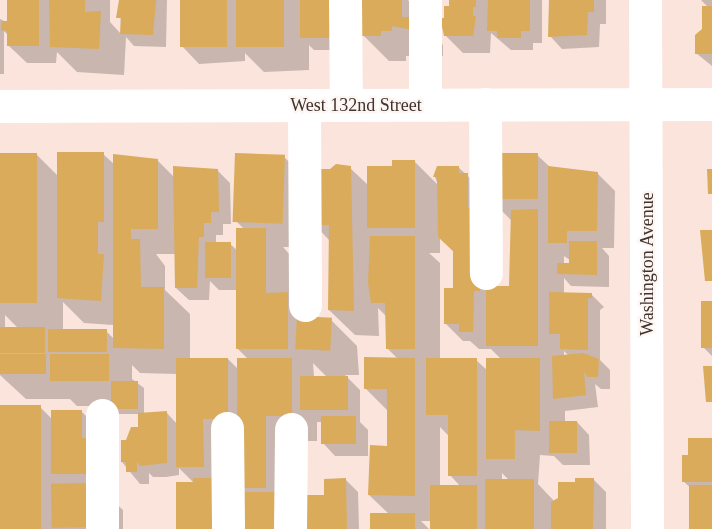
<!DOCTYPE html>
<style>
body{margin:0}
#map{position:relative;width:712px;height:529px;overflow:hidden;background:#fae4db;font-family:Georgia,serif}
div>[style]{position:absolute}
.shadow>*{inset:0;background:#0003}
.building>*{inset:0;background:#d9ab5b;transform-origin:0 0}
.minor>*{height:33px;margin:-16.5px;padding:0 16.5px;transform-origin:16.5px;border-radius:16.5px;background:#fff}
span{translate:-50% -50%;white-space:nowrap;text-align:center;line-height:1.15;-webkit-text-stroke:4.5px #fcf5f2;paint-order:stroke}
.street-label{font-size:18px;color:#40322d}
</style>
<div id="map">
<div class="shadow">
<i style="clip-path:polygon(9px 0,110px 0,110px 22px,121px 34px,120px 0,167px 0,166px 47px,134px 46px,126px 37px,124px 75px,77px 72px,57px 52px,56px 63px,27px 63px,9px 46px,9px 36px,4px 31px,4px 74px,0 74px,0 19px,8px 23px)"></i>
<i style="clip-path:polygon(182px 0,346px 0,346px 50px,314px 50px,309px 45px,309px 70px,264px 72px,245px 53px,245px 61px,199px 64px,182px 46px)"></i>
<i style="clip-path:polygon(364px 0,408px 0,443px 45px,443px 56px,417px 51px,417px 56px,406px 56px,406px 61px,389px 61px,363px 35px)"></i>
<i style="clip-path:polygon(451px 0,542px 0,542px 43px,533px 43px,533px 50px,511px 50px,491px 33px,490px 53px,463px 53px,445px 35px)"></i>
<i style="clip-path:polygon(550px 0,606px 0,606px 24px,600px 24px,599px 47px,562px 49px,550px 36px)"></i>
<i style="clip-path:polygon(701px 0,712px 0,712px 66px,696px 53px,708px 7px)"></i>
<i style="clip-path:polygon(evenodd,0 154px,36px 154px,58px 176px,103px 154px,115px 165px,157px 160px,175px 178px,217px 170px,230px 183px,231px 224px,223px 224px,223px 235px,216px 235px,216px 244px,230px 244px,238px 251px,245px 230px,237px 222px,284px 157px,310px 182px,310px 247px,283px 247px,291px 256px,313px 319px,331px 320px,357px 346px,359px 375px,345px 375px,360px 390px,360px 422px,368px 430px,368px 456px,335px 456px,323px 443px,323px 422px,317px 422px,317px 441px,291px 441px,291px 499px,326px 497px,346px 480px,358px 492px,359px 529px,178px 529px,193px 482px,179px 468px,179px 475px,166px 477px,153px 477px,149px 473px,149px 484px,140px 484px,122px 462px,127px 441px,140px 429px,140px 414px,119px 414px,113px 406px,77px 406px,70px 399px,26px 399px,0 375px,0 154px,156px 254px,176px 254px,176px 288px,189px 300px,209px 300px,210px 281px,219px 290px,238px 290px,238px 349px,249px 360px,239px 370px,228px 359px,190px 359px,190px 314px,165px 290px,165px 266px,156px 254px,0 154px,63px 302px,84px 323px,114px 325px,114px 339px,106px 331px,63px 331px,63px 302px,0 154px,5px 315px,19px 329px,5px 329px,5px 315px,0 154px,313px 363px,327px 377px,314px 377px,313px 363px,0 154px,132px 365px,140px 373px,177px 374px,177px 424px,166px 412px,144px 414px,144px 388px,132px 379px,132px 365px)"></i>
<i style="clip-path:polygon(evenodd,537px 155px,550px 167px,597px 173px,615px 191px,614px 248px,602px 248px,609px 256px,609px 287px,571px 286px,564px 278px,564px 294px,591px 294px,604px 307px,600px 310px,600px 360px,610px 370px,610px 389px,601px 389px,595px 384px,598px 407px,565px 411px,565px 423px,577px 422px,589px 435px,590px 465px,563px 465px,554px 456px,540px 455px,538px 484px,555px 502px,560px 499px,560px 484px,594px 480px,606px 492px,606px 529px,431px 529px,431px 521px,421px 521px,429px 529px,371px 529px,389px 514px,369px 495px,389px 447px,389px 412px,365px 388px,398px 359px,387px 348px,387px 317px,378px 308px,379px 336px,355px 335px,329px 310px,330px 241px,314px 224px,350px 168px,368px 185px,393px 167px,414px 161px,438px 185px,435px 177px,458px 167px,485px 192px,497px 287px,510px 287px,512px 221px,489px 198px,537px 155px,440px 237px,454px 252px,455px 290px,445px 290px,445px 323px,463px 341px,470px 341px,479px 349px,491px 349px,501px 359px,488px 371px,476px 360px,440px 360px,440px 263px,429px 253px,440px 253px,440px 237px,537px 155px,564px 256px,570px 260px,570px 265px,564px 265px,564px 256px,537px 155px,564px 351px,570px 357px,564px 357px,564px 351px,537px 155px,440px 427px,450px 437px,450px 475px,460px 486px,440px 486px,440px 427px,537px 155px,502px 473px,509px 480px,502px 480px,502px 473px)"></i>
<i style="clip-path:polygon(712px 303px,712px 356px,703px 347px)"></i>
<i style="clip-path:polygon(0 407px,40px 407px,52px 419px,81px 411px,107px 437px,111px 499px,123px 510px,123px 529px,0 529px)"></i>
<i style="clip-path:polygon(712px 440px,712px 529px,690px 529px,691px 488px,684px 482px,689px 456px)"></i>
</div>
<div class="building">
<i style="clip-path:polygon(7px 0,39px 0,39px 46px,7px 46px,7px 31px,1px 30px,2px 21px,7px 21px)"></i>
<i style="clip-path:polygon(49px 0,85px 0,85px 12px,101px 11px,99px 49px,50px 47px)"></i>
<i style="clip-path:polygon(119px 0,156px 0,153px 35px,120px 34px,121px 18px,116px 18px)"></i>
<i style="left:180px;top:0;width:47px;height:47px"></i>
<i style="left:236px;top:0;width:48px;height:47px"></i>
<i style="left:300px;top:0;width:34px;height:38px"></i>
<i style="clip-path:polygon(362px 0,402px 0,402px 17px,418px 17px,418px 31px,392px 26px,392px 31px,381px 31px,381px 36px,362px 36px)"></i>
<i style="clip-path:polygon(449px 0,476px 0,476px 7px,473px 7px,473px 16px,476px 16px,473px 36px,444px 36px,440px 18px,444px 18px,444px 6px,449px 6px)"></i>
<i style="clip-path:polygon(488px 0,530px 0,530px 31px,521px 31px,521px 38px,497px 38px,497px 31px,487px 31px)"></i>
<i style="clip-path:polygon(549px 0,594px 0,594px 12px,588px 12px,587px 35px,548px 37px)"></i>
<i style="clip-path:polygon(702px 6px,712px 6px,712px 54px,695px 54px,695px 35px,702px 29px)"></i>
<i style="clip-path:polygon(57px 152px,104px 152px,104px 222px,98px 222px,98px 254px,104px 254px,101px 301px,57px 298px)"></i>
<i style="left:0;top:153px;width:37px;height:150px"></i>
<i style="left:235px;top:153px;width:50px;height:69px;rotate:2deg"></i>
<i style="left:488px;top:153px;width:50px;height:46px"></i>
<i style="clip-path:polygon(113px 154px,158px 159px,158px 229px,131px 229px,131px 239px,140px 239px,141px 287px,164px 287px,164px 349px,113px 348px)"></i>
<i style="clip-path:polygon(392px 160px,415px 160px,415px 228px,367px 228px,367px 166px,392px 166px)"></i>
<i style="clip-path:polygon(336px 164px,351px 166px,354px 311px,328px 310px,329px 225px,312px 225px,313px 169px,330px 169px)"></i>
<i style="clip-path:polygon(173px 166px,218px 169px,219px 212px,211px 212px,211px 223px,204px 223px,204px 237px,199px 237px,197px 288px,175px 288px)"></i>
<i style="clip-path:polygon(437px 166px,459px 166px,459px 173px,468px 173px,468px 208px,476px 207px,480px 291px,474px 291px,473px 332px,459px 332px,459px 324px,444px 324px,444px 288px,453px 288px,453px 251px,438px 237px,437px 177px,433px 177px)"></i>
<i style="clip-path:polygon(548px 166px,598px 172px,597px 231px,567px 231px,567px 243px,548px 243px)"></i>
<i style="clip-path:polygon(707px 169px,712px 169px,712px 194px,708px 194px)"></i>
<i style="clip-path:polygon(538px 209px,538px 346px,486px 346px,486px 286px,509px 286px,511px 210px)"></i>
<i style="clip-path:polygon(236px 228px,266px 228px,266px 293px,288px 292px,288px 349px,236px 349px)"></i>
<i style="clip-path:polygon(700px 230px,712px 230px,712px 281px,705px 281px)"></i>
<i style="clip-path:polygon(370px 236px,415px 236px,415px 349px,386px 349px,385px 303px,371px 303px,368px 283px)"></i>
<i style="clip-path:polygon(569px 241px,597px 241px,597px 275px,557px 274px,557px 263px,569px 263px)"></i>
<i style="left:205px;top:242px;width:26px;height:36px"></i>
<i style="clip-path:polygon(549px 292px,592px 293px,592px 298px,588px 298px,588px 350px,560px 349px,560px 334px,549px 334px)"></i>
<i style="left:701px;top:301px;width:11px;height:47px"></i>
<i style="left:297px;top:316px;width:35px;height:33px;rotate:3deg"></i>
<i style="left:0;top:327px;width:45px;height:26px"></i>
<i style="left:107px;top:329px;width:23px;height:59px;rotate:90deg"></i>
<i style="clip-path:polygon(583px 353px,599px 359px,598px 377px,587px 377px,584px 372px,586px 395px,553px 399px,552px 356px)"></i>
<i style="left:46px;top:354px;width:20px;height:46px;rotate:90deg"></i>
<i style="left:50px;top:354px;width:59px;height:27px"></i>
<i style="clip-path:polygon(364px 357px,415px 358px,415px 496px,368px 495px,370px 445px,387px 446px,387px 389px,364px 389px)"></i>
<i style="clip-path:polygon(176px 358px,228px 358px,228px 419px,203px 419px,204px 467px,176px 467px)"></i>
<i style="clip-path:polygon(237px 358px,292px 358px,292px 416px,266px 416px,266px 488px,237px 488px)"></i>
<i style="clip-path:polygon(426px 358px,477px 358px,477px 476px,448px 476px,448px 415px,426px 415px)"></i>
<i style="clip-path:polygon(486px 358px,540px 358px,540px 431px,515px 430px,515px 459px,486px 459px)"></i>
<i style="clip-path:polygon(703px 366px,712px 366px,712px 402px,706px 402px)"></i>
<i style="left:300px;top:376px;width:48px;height:34px"></i>
<i style="left:111px;top:381px;width:27px;height:28px"></i>
<i style="left:0;top:405px;width:41px;height:124px"></i>
<i style="clip-path:polygon(51px 410px,82px 410px,82px 438px,89px 438px,92px 474px,51px 474px)"></i>
<i style="clip-path:polygon(167px 411px,167px 463px,140px 466px,137px 462px,137px 472px,126px 472px,126px 462px,121px 462px,121px 440px,126px 440px,131px 427px,138px 427px,138px 413px)"></i>
<i style="left:321px;top:416px;width:35px;height:28px"></i>
<i style="left:549px;top:421px;width:28px;height:32px"></i>
<i style="clip-path:polygon(688px 438px,712px 438px,712px 482px,682px 482px,682px 455px,688px 455px)"></i>
<i style="clip-path:polygon(193px 478px,222px 478px,222px 529px,176px 529px,176px 482px,193px 482px)"></i>
<i style="clip-path:polygon(346px 478px,347px 529px,300px 529px,300px 495px,324px 495px,324px 479px)"></i>
<i style="clip-path:polygon(575px 478px,594px 478px,593px 529px,551px 529px,551px 502px,558px 498px,558px 482px,575px 482px)"></i>
<i style="left:485px;top:479px;width:49px;height:50px"></i>
<i style="left:97px;top:483px;width:44px;height:46px;rotate:89deg"></i>
<i style="left:430px;top:485px;width:47px;height:44px"></i>
<i style="left:689px;top:485px;width:23px;height:44px"></i>
<i style="left:238px;top:492px;width:48px;height:37px"></i>
<i style="left:370px;top:513px;width:45px;height:16px"></i>
</div>
<div class="minor">
<i style="left:345px;top:0;width:105px;rotate:89.5deg"></i>
<i style="left:425px;top:0;width:104px;rotate:90deg"></i>
<i style="left:645px;top:0;width:529px;rotate:89.78deg"></i>
<i style="left:485px;top:104px;width:169px;rotate:89.7deg"></i>
<i style="left:304px;top:105px;width:200px;rotate:89.7deg"></i>
<i style="left:0;top:106px;width:712px;rotate:-0.16deg"></i>
<i style="left:102px;top:415px;width:114px;rotate:90deg"></i>
<i style="left:227px;top:428px;width:101px;rotate:89.4deg"></i>
<i style="left:290px;top:529px;width:100px;rotate:-89.4deg"></i>
</div>
<div class="street-label">
<span style="left:356px;top:105px">West 132nd Street</span>
<span style="left:647px;top:264px;rotate:-90deg">Washington Avenue</span>
</div>
</div>
